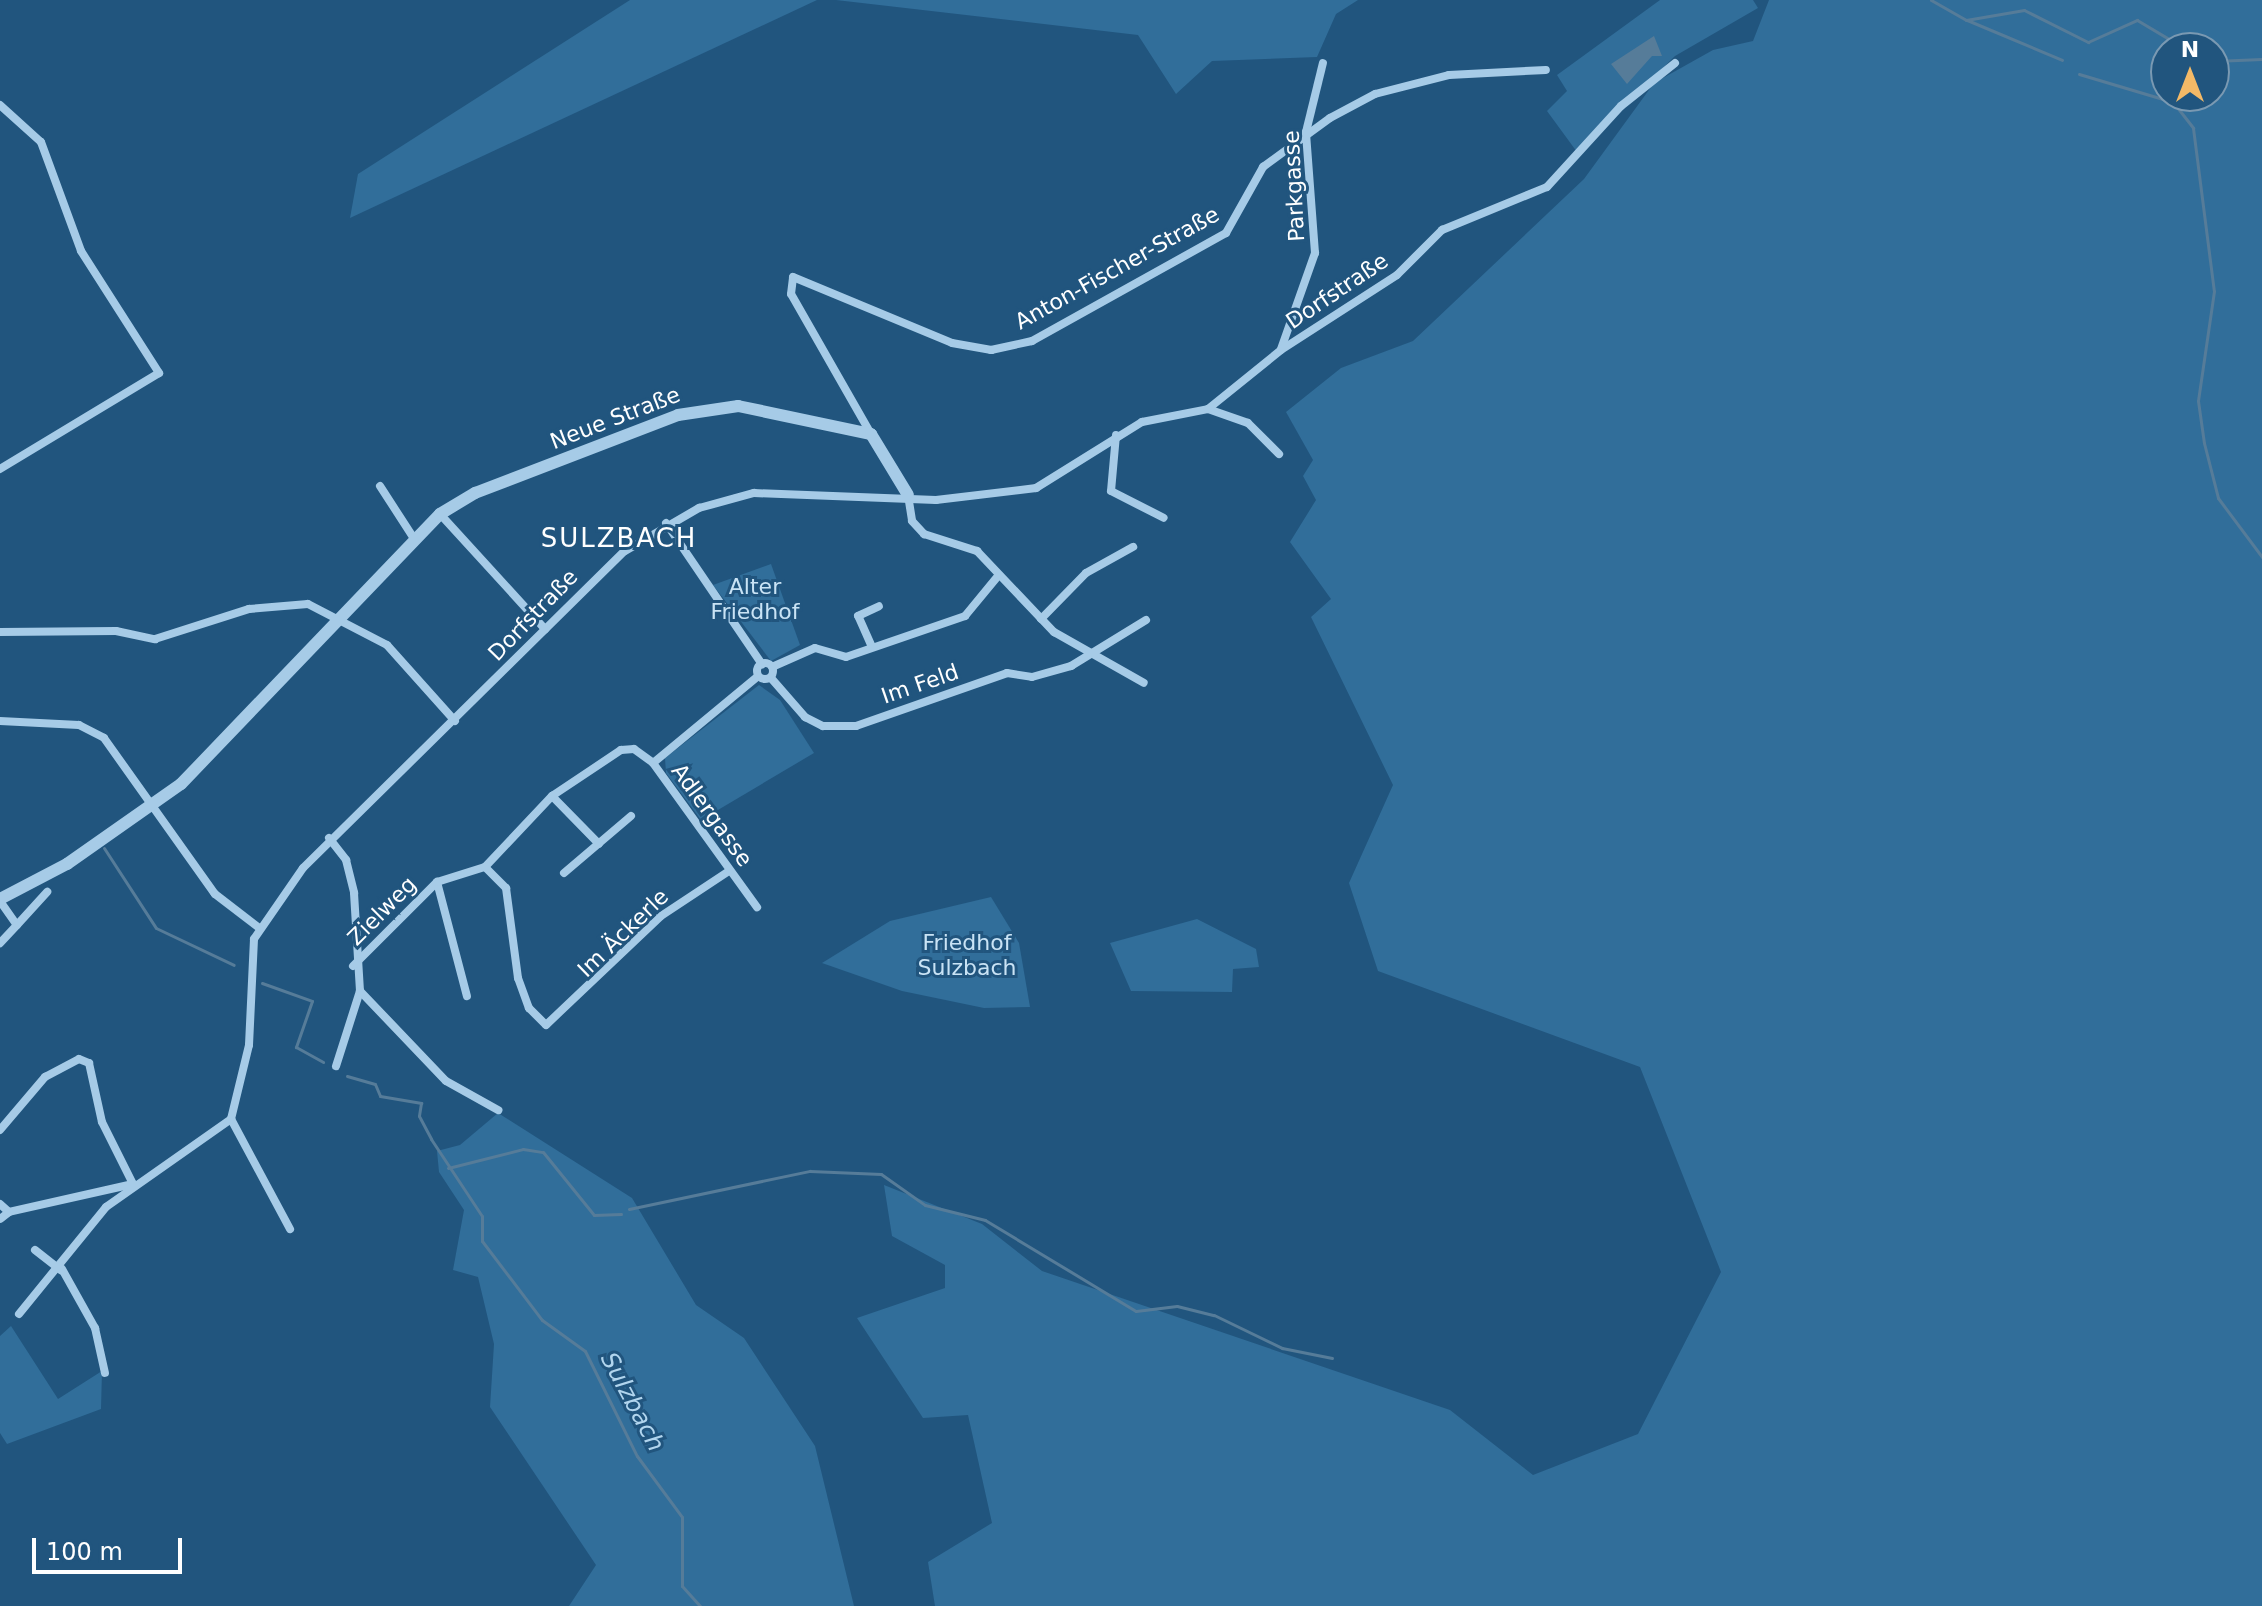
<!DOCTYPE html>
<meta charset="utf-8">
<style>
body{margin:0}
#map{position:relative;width:2262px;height:1606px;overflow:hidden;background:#21557e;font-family:"DejaVu Sans",sans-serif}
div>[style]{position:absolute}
.green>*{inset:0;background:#316e9a}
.water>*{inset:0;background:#567c99}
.stream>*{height:3px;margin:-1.5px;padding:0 1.5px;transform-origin:1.5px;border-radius:1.5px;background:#567c99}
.minor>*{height:8px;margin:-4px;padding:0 4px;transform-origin:4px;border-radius:4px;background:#a6cbe7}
.minor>.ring{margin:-4px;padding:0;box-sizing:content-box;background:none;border:8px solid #a6cbe7;border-radius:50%}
.tertiary>*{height:12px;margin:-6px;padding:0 6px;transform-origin:6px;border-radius:6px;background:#a6cbe7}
span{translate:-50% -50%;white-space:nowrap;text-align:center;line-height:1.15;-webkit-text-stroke:6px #21557e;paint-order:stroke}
.street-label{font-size:22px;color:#fff}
.park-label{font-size:22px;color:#c9e3f5}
.water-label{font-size:24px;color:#b1d5ee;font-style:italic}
.quarter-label{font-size:26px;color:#fff;letter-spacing:2px}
.north{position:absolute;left:2150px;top:32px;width:80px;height:80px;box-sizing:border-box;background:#21557e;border:2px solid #7a99b2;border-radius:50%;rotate:0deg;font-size:22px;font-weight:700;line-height:32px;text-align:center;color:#fff}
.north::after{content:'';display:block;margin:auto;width:28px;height:36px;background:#f3b967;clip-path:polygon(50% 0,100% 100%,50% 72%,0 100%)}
.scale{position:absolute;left:32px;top:1538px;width:150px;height:36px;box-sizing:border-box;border:4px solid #fff;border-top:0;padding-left:10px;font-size:24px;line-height:28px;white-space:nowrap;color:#fff;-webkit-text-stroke:6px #21557e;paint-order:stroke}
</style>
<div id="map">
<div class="green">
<i style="clip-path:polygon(630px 0,817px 0,350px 218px,358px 174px)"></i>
<i style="clip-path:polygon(836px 0,1358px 0,1336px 14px,1317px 57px,1212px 61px,1176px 94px,1138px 35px)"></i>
<i style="clip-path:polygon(1660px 0,1753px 0,1758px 8px,1675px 56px,1577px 152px,1547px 111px,1567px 91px,1557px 75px)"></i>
<i style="clip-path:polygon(evenodd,1769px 0,2262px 0,2262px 1606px,935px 1606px,928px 1562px,992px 1523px,968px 1415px,923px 1418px,857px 1318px,945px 1288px,945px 1265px,892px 1236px,884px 1185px,982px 1224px,1042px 1271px,1450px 1410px,1533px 1475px,1638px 1434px,1721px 1272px,1640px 1067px,1378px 971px,1349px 883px,1393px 785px,1311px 617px,1331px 599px,1290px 542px,1316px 500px,1303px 476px,1313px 460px,1286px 412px,1341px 368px,1413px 341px,1584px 179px,1654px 83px,1713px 50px,1753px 41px,1769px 0,2166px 48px,2214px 48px,2214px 96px,2166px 96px,2166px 48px)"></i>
<i style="clip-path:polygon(771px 564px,800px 645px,771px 661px,713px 585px)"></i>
<i style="clip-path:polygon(759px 685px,780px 700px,814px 753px,701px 820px,666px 773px,665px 758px)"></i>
<i style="clip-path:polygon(991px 897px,1019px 943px,1030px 1007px,984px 1008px,902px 991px,822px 963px,890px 921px)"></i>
<i style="clip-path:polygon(1197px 919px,1256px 949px,1259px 967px,1233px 969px,1232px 992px,1131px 991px,1110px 943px)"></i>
<i style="clip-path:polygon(498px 1113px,632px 1198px,696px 1305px,744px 1338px,815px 1446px,854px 1606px,569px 1606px,596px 1565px,490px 1407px,494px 1344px,478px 1277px,453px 1270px,464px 1210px,439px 1172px,437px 1151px,460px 1145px)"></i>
<i style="clip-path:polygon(11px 1326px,58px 1399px,102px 1371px,101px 1409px,7px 1444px,0 1433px,0 1336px)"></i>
</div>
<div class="water">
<i style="clip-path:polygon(1654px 36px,1662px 56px,1652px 56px,1627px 84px,1611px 64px)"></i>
</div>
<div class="stream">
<i style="left:1931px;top:0;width:40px;rotate:29.7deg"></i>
<i style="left:1966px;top:20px;width:59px;rotate:-9.8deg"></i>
<i style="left:2024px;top:10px;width:72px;rotate:26.6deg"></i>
<i style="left:2088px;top:42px;width:54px;rotate:-24.2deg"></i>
<i style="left:2137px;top:20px;width:55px;rotate:30.8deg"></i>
<i style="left:1967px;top:20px;width:103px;rotate:22.8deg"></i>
<i style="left:2214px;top:61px;width:48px;rotate:-2.4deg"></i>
<i style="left:2079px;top:74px;width:98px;rotate:16.6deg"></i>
<i style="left:2173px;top:102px;width:33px;rotate:52deg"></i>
<i style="left:2193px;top:128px;width:164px;rotate:82.7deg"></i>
<i style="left:2214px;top:291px;width:111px;rotate:98.3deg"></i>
<i style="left:2198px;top:401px;width:42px;rotate:81.9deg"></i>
<i style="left:2204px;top:443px;width:57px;rotate:75.7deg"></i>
<i style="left:2218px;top:498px;width:74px;rotate:53.3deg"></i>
<i style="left:104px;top:848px;width:95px;rotate:57deg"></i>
<i style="left:156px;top:928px;width:86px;rotate:25.4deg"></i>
<i style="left:262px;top:983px;width:53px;rotate:19.8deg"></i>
<i style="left:312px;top:1001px;width:49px;rotate:109.2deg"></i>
<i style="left:296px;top:1047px;width:31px;rotate:29deg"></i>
<i style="left:347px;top:1076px;width:29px;rotate:16deg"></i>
<i style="left:375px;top:1084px;width:13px;rotate:67deg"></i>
<i style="left:380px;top:1096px;width:42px;rotate:9.7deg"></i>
<i style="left:421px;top:1103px;width:13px;rotate:99deg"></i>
<i style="left:419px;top:1116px;width:26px;rotate:62deg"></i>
<i style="left:431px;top:1139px;width:92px;rotate:56.5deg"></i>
<i style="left:482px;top:1216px;width:25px;rotate:90deg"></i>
<i style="left:482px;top:1241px;width:99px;rotate:52.8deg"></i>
<i style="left:542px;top:1320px;width:53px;rotate:35.8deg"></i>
<i style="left:585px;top:1351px;width:117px;rotate:63.7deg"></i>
<i style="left:637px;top:1456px;width:76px;rotate:53.6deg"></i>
<i style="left:682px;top:1517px;width:69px;rotate:90deg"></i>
<i style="left:682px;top:1586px;width:27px;rotate:48deg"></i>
<i style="left:448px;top:1168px;width:77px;rotate:-14.2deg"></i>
<i style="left:523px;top:1149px;width:20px;rotate:9deg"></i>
<i style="left:543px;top:1152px;width:81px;rotate:51deg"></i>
<i style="left:594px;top:1215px;width:27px;rotate:-2deg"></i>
<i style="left:629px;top:1209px;width:185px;rotate:-11.9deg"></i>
<i style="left:810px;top:1171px;width:71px;rotate:2.4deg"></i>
<i style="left:881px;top:1174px;width:54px;rotate:35.2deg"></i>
<i style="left:925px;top:1205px;width:62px;rotate:14deg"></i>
<i style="left:985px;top:1220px;width:176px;rotate:31.1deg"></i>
<i style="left:1136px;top:1311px;width:41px;rotate:-7deg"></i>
<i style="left:1177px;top:1306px;width:38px;rotate:14deg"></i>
<i style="left:1214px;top:1315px;width:76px;rotate:25.9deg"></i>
<i style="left:1282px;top:1348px;width:51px;rotate:11.3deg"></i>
</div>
<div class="minor">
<i style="left:0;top:105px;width:55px;rotate:42.1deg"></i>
<i style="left:41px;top:142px;width:116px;rotate:69.8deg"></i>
<i style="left:81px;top:251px;width:145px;rotate:57.4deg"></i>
<i style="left:159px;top:373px;width:186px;rotate:148.9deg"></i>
<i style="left:1281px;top:349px;width:102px;rotate:-70.5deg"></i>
<i style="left:1315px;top:253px;width:121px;rotate:-94.3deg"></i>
<i style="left:1306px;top:132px;width:71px;rotate:-76.2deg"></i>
<i style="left:1208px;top:409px;width:42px;rotate:19.3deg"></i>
<i style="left:1248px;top:423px;width:44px;rotate:45deg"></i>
<i style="left:871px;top:434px;width:161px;rotate:-119.7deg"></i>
<i style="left:791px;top:294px;width:17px;rotate:-83deg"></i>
<i style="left:793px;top:277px;width:172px;rotate:22.5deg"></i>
<i style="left:952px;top:343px;width:40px;rotate:10deg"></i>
<i style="left:991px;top:350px;width:42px;rotate:-12.4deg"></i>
<i style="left:1032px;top:341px;width:222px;rotate:-29.1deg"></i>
<i style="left:1226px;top:233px;width:76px;rotate:-60.7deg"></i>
<i style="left:1263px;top:167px;width:83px;rotate:-36.2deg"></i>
<i style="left:1330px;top:118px;width:51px;rotate:-28.1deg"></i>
<i style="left:1375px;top:94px;width:76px;rotate:-14.4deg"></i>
<i style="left:1449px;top:75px;width:97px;rotate:-3deg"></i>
<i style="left:1116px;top:435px;width:56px;rotate:95.1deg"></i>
<i style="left:1111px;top:491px;width:59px;rotate:27deg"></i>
<i style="left:380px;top:486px;width:64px;rotate:57.1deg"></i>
<i style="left:908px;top:495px;width:26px;rotate:81deg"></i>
<i style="left:912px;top:521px;width:18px;rotate:47deg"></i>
<i style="left:924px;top:534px;width:56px;rotate:17.8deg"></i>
<i style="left:977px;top:551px;width:112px;rotate:46.5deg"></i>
<i style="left:1054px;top:632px;width:103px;rotate:29.5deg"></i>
<i style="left:440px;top:514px;width:156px;rotate:47.6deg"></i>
<i style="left:666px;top:523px;width:171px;rotate:55.8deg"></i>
<i style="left:1041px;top:619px;width:64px;rotate:-45.6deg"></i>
<i style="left:1086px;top:573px;width:54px;rotate:-29deg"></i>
<i style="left:0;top:632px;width:116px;rotate:-0.5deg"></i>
<i style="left:116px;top:631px;width:40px;rotate:12deg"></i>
<i style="left:155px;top:639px;width:99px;rotate:-17.7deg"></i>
<i style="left:249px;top:609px;width:59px;rotate:-4.8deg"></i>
<i style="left:308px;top:604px;width:89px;rotate:27.4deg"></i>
<i style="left:387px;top:645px;width:102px;rotate:48.2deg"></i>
<i style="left:872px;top:647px;width:34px;rotate:-114deg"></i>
<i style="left:858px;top:616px;width:23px;rotate:-25deg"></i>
<i class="ring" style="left:757px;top:663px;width:8px;height:8px"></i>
<i style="left:772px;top:667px;width:47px;rotate:-23.8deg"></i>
<i style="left:815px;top:648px;width:32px;rotate:16deg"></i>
<i style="left:846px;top:657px;width:126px;rotate:-19deg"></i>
<i style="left:965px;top:616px;width:52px;rotate:-50.5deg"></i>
<i style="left:771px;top:678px;width:52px;rotate:48.9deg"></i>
<i style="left:805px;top:717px;width:20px;rotate:27deg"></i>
<i style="left:823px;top:726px;width:33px"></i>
<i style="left:856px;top:726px;width:160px;rotate:-19.3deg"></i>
<i style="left:1007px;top:673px;width:25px;rotate:9deg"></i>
<i style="left:1032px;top:677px;width:41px;rotate:-15.8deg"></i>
<i style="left:1071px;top:666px;width:88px;rotate:-31.5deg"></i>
<i style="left:0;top:721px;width:79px;rotate:2.9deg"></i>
<i style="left:79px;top:725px;width:28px;rotate:27deg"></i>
<i style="left:104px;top:738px;width:191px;rotate:54.6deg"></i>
<i style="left:215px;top:894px;width:54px;rotate:37.5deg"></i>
<i style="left:653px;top:763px;width:136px;rotate:-39.6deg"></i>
<i style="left:552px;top:796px;width:67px;rotate:45.6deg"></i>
<i style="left:329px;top:838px;width:28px;rotate:52deg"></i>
<i style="left:346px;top:860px;width:34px;rotate:76deg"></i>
<i style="left:354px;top:893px;width:98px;rotate:86.5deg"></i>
<i style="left:360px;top:991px;width:79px;rotate:107.7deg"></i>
<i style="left:485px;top:867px;width:30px;rotate:45deg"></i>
<i style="left:506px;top:888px;width:91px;rotate:82.4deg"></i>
<i style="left:518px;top:978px;width:32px;rotate:70deg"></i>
<i style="left:529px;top:1008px;width:24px;rotate:45deg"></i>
<i style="left:546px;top:1025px;width:158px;rotate:-43.5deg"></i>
<i style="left:661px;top:916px;width:82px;rotate:-33.5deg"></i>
<i style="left:564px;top:873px;width:88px;rotate:-40.4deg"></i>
<i style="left:437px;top:882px;width:118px;rotate:75.3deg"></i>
<i style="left:0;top:901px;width:29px;rotate:55deg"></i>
<i style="left:17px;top:925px;width:25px;rotate:133deg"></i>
<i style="left:17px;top:925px;width:45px;rotate:-47.7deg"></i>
<i style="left:353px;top:966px;width:119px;rotate:-45deg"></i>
<i style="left:437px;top:882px;width:50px;rotate:-17.4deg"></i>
<i style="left:485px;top:867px;width:98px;rotate:-46.7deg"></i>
<i style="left:552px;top:796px;width:83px;rotate:-33.7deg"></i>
<i style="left:621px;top:750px;width:13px;rotate:-4deg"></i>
<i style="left:634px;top:749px;width:24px;rotate:36deg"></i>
<i style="left:653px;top:763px;width:178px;rotate:54.2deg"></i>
<i style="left:360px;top:991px;width:124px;rotate:46.3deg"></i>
<i style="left:446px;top:1081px;width:60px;rotate:29.1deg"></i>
<i style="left:231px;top:1119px;width:125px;rotate:61.8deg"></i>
<i style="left:0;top:1130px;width:70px;rotate:-49.7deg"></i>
<i style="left:45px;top:1077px;width:38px;rotate:-28deg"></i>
<i style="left:79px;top:1059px;width:11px;rotate:22deg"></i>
<i style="left:89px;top:1063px;width:60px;rotate:77.6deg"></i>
<i style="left:102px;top:1122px;width:69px;rotate:63.4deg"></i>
<i style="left:133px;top:1184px;width:127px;rotate:167.3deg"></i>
<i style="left:0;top:1204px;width:12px;rotate:42deg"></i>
<i style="left:9px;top:1212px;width:11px;rotate:142deg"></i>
<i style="left:35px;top:1250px;width:33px;rotate:38deg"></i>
<i style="left:62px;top:1269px;width:68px;rotate:60.8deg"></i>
<i style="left:95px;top:1328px;width:46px;rotate:77.5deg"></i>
<i style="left:19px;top:1314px;width:138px;rotate:-50.9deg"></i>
<i style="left:106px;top:1207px;width:153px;rotate:-35.1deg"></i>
<i style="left:231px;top:1119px;width:76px;rotate:-76.3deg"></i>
<i style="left:249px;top:1045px;width:106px;rotate:-87.3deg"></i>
<i style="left:254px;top:939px;width:86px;rotate:-55.4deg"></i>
<i style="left:303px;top:868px;width:452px;rotate:-44.6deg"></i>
<i style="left:625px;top:551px;width:86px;rotate:-30.2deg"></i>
<i style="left:699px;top:508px;width:57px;rotate:-15.3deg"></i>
<i style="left:754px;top:493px;width:182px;rotate:2.2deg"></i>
<i style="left:936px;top:500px;width:101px;rotate:-6.8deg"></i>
<i style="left:1036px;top:488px;width:125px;rotate:-31.9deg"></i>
<i style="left:1142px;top:422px;width:67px;rotate:-11.1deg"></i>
<i style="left:1208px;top:409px;width:94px;rotate:-38.9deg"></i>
<i style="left:1281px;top:350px;width:138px;rotate:-32.9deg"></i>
<i style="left:1397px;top:275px;width:64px;rotate:-45deg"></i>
<i style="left:1442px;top:230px;width:113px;rotate:-22.3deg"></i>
<i style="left:1547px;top:187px;width:110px;rotate:-47.6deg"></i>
<i style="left:1621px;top:106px;width:69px;rotate:-38.5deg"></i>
</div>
<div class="tertiary">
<i style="left:0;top:899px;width:76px;rotate:-27.6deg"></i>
<i style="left:67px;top:864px;width:139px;rotate:-35.1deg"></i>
<i style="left:181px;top:784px;width:374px;rotate:-46.2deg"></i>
<i style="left:440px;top:514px;width:41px;rotate:-31deg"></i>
<i style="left:475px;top:493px;width:217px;rotate:-21deg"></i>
<i style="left:678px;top:415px;width:61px;rotate:-8.5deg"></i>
<i style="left:738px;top:406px;width:136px;rotate:11.9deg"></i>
<i style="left:871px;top:434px;width:71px;rotate:58.8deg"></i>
</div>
<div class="street-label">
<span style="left:1294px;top:186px;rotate:-93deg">Parkgasse</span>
<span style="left:1117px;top:268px;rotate:-29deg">Anton-Fischer-Straße</span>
<span style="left:1337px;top:291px;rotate:-34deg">Dorfstraße</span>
<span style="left:615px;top:418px;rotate:-21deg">Neue Straße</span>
<span style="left:533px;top:615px;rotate:-46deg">Dorfstraße</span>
<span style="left:920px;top:684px;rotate:-19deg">Im Feld</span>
<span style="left:712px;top:815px;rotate:54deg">Adlergasse</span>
<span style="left:382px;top:911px;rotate:-45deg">Zielweg</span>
<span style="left:623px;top:933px;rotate:-44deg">Im Äckerle</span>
</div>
<div class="park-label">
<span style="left:755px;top:599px">Alter<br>Friedhof</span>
<span style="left:967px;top:955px">Friedhof<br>Sulzbach</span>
</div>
<div class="water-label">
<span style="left:632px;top:1402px;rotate:62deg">Sulzbach</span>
</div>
<div class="quarter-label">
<span style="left:619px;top:539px">SULZBACH</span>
</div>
<div class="north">N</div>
<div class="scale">100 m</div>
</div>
